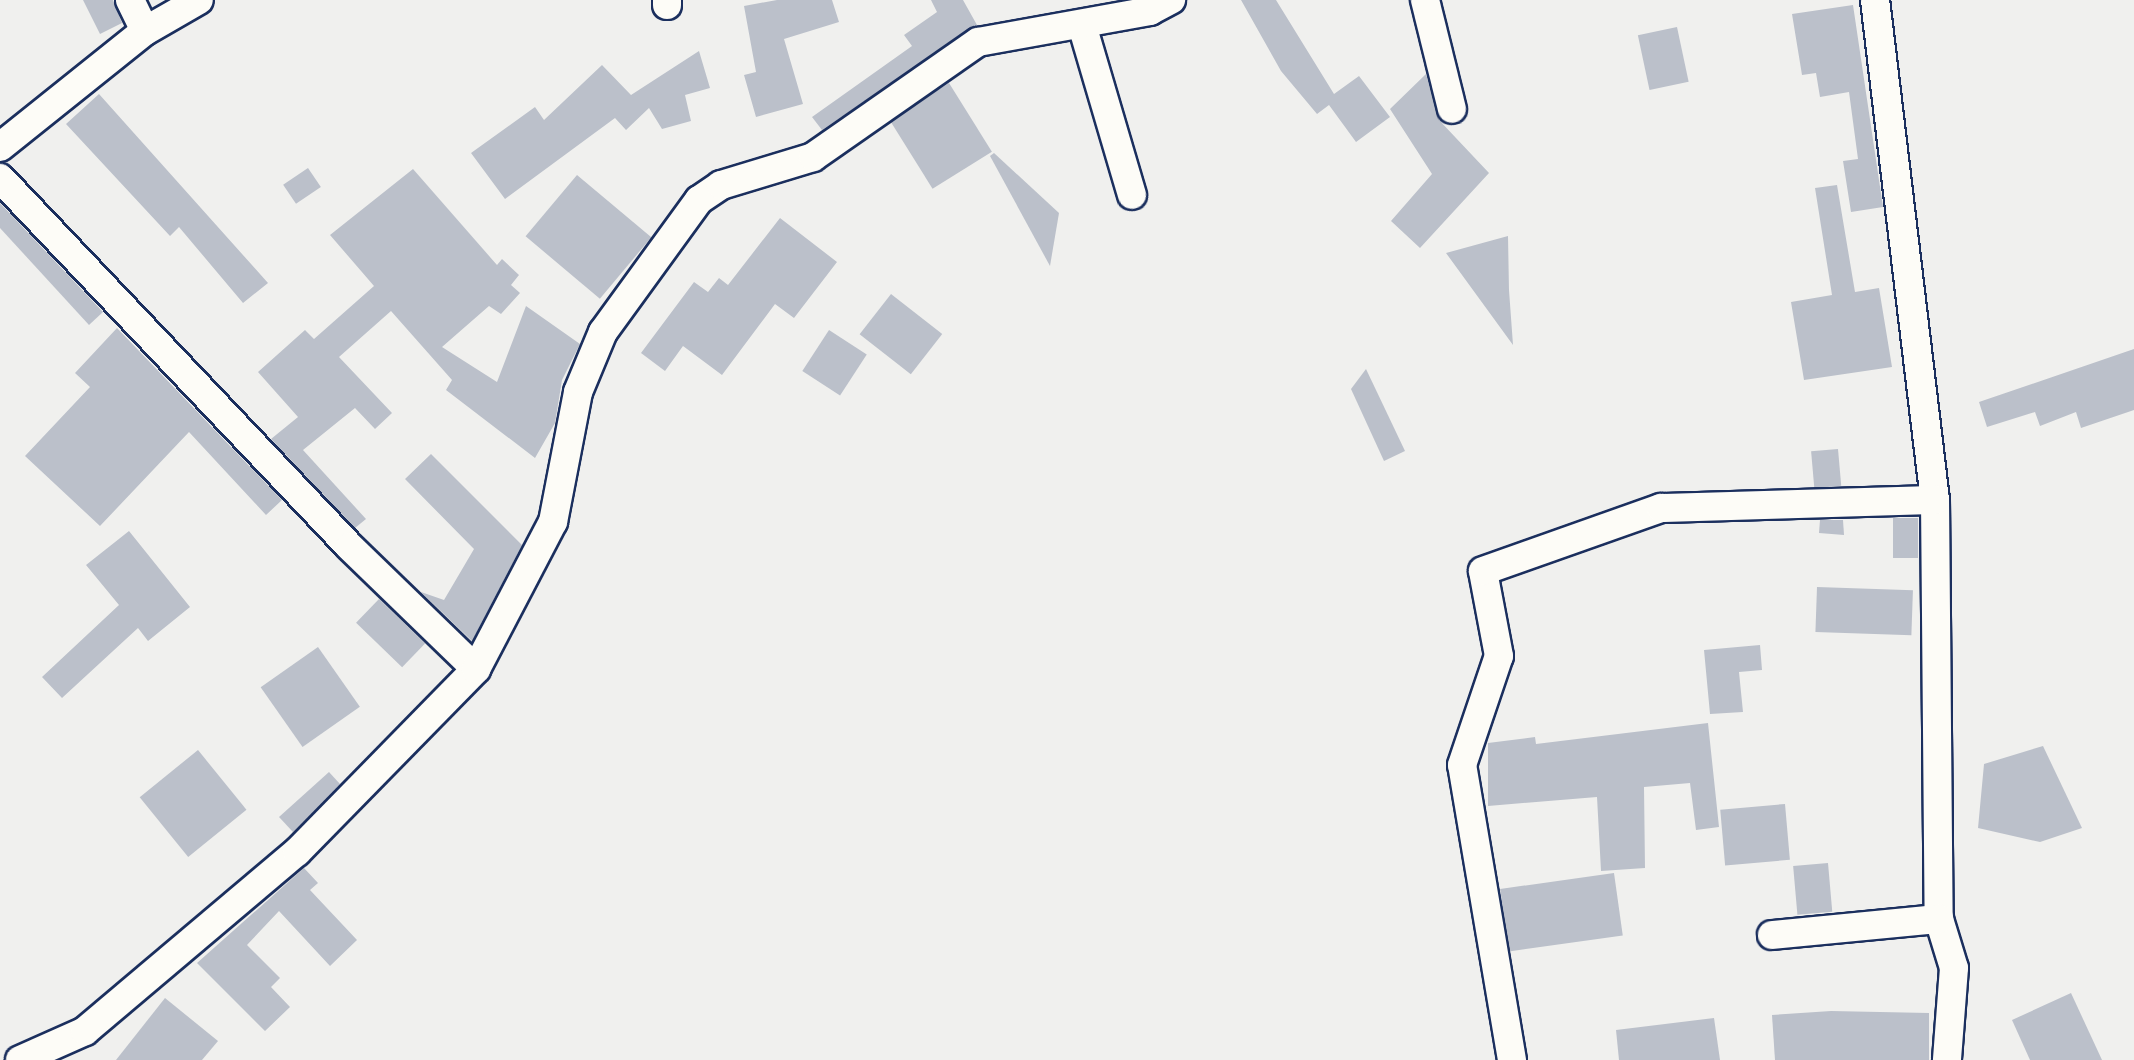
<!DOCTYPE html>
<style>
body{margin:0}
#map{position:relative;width:2134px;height:1060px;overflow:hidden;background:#f0f0ee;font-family:"Gochi Hand",sans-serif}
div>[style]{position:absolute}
.building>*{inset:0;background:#bbc0ca;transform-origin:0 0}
.roads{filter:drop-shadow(2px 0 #1b2f5e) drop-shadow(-2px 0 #1b2f5e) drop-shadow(0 2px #1b2f5e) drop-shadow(0 -2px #1b2f5e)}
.minor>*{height:28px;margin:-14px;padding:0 14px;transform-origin:14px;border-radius:14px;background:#fdfcf7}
span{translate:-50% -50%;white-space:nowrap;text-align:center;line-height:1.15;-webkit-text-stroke:6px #fdfcf7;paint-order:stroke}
</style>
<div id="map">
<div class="building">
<i style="clip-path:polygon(83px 0,113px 0,122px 23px,100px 34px)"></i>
<i style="clip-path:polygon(777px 0,832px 0,839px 22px,784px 39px,803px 104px,756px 117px,744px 75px,756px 72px,744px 6px)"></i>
<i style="clip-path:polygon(931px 0,963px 0,977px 25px,822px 130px,812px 117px,912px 46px,904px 35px,937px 12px)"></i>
<i style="clip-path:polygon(1241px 0,1276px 0,1334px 94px,1359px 76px,1390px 117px,1356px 142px,1329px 105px,1317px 114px,1281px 71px)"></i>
<i style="clip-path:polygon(1853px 5px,1883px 207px,1851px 212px,1843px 161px,1858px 159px,1849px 92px,1820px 97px,1816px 73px,1802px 75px,1792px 14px)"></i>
<i style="left:1677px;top:27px;width:56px;height:40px;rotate:78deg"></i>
<i style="clip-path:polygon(699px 51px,710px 88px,685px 95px,691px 121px,662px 129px,649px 108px,626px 130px,615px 118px,505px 199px,471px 153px,535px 107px,544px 120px,602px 65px,631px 95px)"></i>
<i style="clip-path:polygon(1426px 74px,1439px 120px,1489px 173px,1420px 248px,1391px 221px,1432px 174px,1390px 109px)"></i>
<i style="left:949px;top:83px;width:81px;height:70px;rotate:58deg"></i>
<i style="clip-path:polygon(99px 94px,268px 283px,243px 303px,179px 227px,170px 236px,66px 124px)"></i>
<i style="clip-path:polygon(994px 153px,1059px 213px,1050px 266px,990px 156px)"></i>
<i style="left:308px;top:168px;width:23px;height:30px;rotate:56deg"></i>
<i style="clip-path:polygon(413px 169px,497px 265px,502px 259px,519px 275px,511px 285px,520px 293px,501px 314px,489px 306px,442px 347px,497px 382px,526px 306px,580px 344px,562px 380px,555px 423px,535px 458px,446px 390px,452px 380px,391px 311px,339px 357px,392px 413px,375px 429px,355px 408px,303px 450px,366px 519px,355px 528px,271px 439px,298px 417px,258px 372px,305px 330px,314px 339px,374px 286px,330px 235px)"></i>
<i style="left:577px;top:175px;width:97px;height:80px;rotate:40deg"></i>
<i style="clip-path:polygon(1837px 185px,1855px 292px,1879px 288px,1892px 367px,1804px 380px,1791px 302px,1832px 295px,1815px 188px)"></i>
<i style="clip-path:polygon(0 203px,103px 312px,89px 325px,0 228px)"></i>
<i style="clip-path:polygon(780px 218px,837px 262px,794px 318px,775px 304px,722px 375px,683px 346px,665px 371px,641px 353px,694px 282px,708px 292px,719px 278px,728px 285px)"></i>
<i style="clip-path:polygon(1508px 236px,1509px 290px,1513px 345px,1446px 253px)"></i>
<i style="left:891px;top:294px;width:65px;height:51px;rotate:38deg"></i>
<i style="clip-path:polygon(117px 328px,282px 500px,266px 515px,189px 432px,100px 526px,25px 456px,90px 387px,75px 373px)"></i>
<i style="left:829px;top:330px;width:45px;height:49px;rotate:33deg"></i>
<i style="clip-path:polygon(2134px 349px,2134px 410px,2081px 428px,2076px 412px,2040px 426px,2035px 412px,1987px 427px,1979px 402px)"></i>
<i style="clip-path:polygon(1366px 369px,1405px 451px,1384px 461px,1351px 389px)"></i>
<i style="left:1838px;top:449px;width:37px;height:27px;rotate:85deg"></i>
<i style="clip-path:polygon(431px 454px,522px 545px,472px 641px,421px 592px,444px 600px,474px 549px,405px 479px)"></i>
<i style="left:1893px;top:518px;width:25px;height:40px"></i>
<i style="clip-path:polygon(1820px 520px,1843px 520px,1844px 535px,1819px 533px)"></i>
<i style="clip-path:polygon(129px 531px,190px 607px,148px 641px,138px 628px,62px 698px,42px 677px,119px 605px,86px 565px)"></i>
<i style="left:1817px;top:587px;width:96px;height:45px;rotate:2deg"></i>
<i style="left:379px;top:599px;width:64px;height:33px;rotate:44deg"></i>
<i style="clip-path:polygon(1760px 645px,1762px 670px,1739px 672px,1743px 712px,1710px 714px,1704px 650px)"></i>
<i style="left:318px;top:647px;width:73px;height:70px;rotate:55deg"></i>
<i style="clip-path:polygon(1708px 723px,1719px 827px,1696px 830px,1690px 783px,1644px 787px,1645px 868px,1601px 871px,1597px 797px,1488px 806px,1488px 743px,1535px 737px,1536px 744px)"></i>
<i style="clip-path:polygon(2043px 746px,2082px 828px,2040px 842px,1978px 828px,1984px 764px)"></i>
<i style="left:198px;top:750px;width:77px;height:75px;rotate:51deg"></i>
<i style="clip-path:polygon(329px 772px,340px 784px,293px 832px,279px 817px)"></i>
<i style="left:1785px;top:804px;width:56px;height:65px;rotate:85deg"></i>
<i style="left:1828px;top:863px;width:49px;height:35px;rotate:85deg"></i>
<i style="clip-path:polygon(304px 868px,318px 883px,310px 890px,357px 940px,330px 966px,279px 911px,247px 945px,280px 978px,271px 987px,290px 1007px,265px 1031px,197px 963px)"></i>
<i style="left:1614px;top:873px;width:63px;height:115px;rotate:82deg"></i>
<i style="clip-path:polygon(2071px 993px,2102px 1060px,2030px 1060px,2012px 1020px)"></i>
<i style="clip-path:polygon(165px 998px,218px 1041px,202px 1060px,116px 1060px)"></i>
<i style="clip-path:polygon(1831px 1011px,1929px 1013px,1929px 1060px,1775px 1060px,1772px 1015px)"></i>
<i style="clip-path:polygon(1714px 1018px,1720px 1060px,1619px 1060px,1616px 1030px)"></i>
</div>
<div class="roads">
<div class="minor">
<i style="left:130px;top:0;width:34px;rotate:64deg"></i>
<i style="left:667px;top:0;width:5px;rotate:90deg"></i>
<i style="left:1425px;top:0;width:112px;rotate:76.1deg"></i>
<i style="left:1875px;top:0;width:504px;rotate:83.16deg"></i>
<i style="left:1935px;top:500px;width:419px;rotate:89.5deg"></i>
<i style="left:1939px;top:919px;width:51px;rotate:73deg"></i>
<i style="left:1954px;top:968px;width:92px;rotate:94.4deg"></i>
<i style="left:1082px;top:25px;width:177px;rotate:73.6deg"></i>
<i style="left:0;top:147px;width:186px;rotate:-38.7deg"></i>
<i style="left:145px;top:31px;width:62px;rotate:-29.9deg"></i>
<i style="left:0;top:178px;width:509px;rotate:46.51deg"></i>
<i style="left:350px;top:547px;width:175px;rotate:44.1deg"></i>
<i style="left:1772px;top:935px;width:168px;rotate:-5.5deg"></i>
<i style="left:20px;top:1060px;width:71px;rotate:-24deg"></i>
<i style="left:85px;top:1031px;width:277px;rotate:-40.2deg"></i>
<i style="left:297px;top:852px;width:256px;rotate:-45.6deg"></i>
<i style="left:476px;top:669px;width:166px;rotate:-62.4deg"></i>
<i style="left:553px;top:522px;width:132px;rotate:-79.1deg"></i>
<i style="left:578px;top:392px;width:65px;rotate:-67.4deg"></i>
<i style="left:603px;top:332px;width:163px;rotate:-54deg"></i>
<i style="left:699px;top:200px;width:27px;rotate:-34deg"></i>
<i style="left:721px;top:185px;width:96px;rotate:-16.9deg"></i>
<i style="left:813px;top:157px;width:201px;rotate:-34.9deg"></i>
<i style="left:978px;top:42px;width:175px;rotate:-10.2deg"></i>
<i style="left:1150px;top:11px;width:24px;rotate:-28deg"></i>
<i style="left:1512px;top:1060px;width:299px;rotate:-99.6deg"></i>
<i style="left:1462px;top:765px;width:115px;rotate:-71.3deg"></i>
<i style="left:1499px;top:656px;width:86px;rotate:-100.7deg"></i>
<i style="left:1483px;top:571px;width:189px;rotate:-19.5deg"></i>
<i style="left:1661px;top:508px;width:274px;rotate:-1.7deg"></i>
</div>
</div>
</div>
